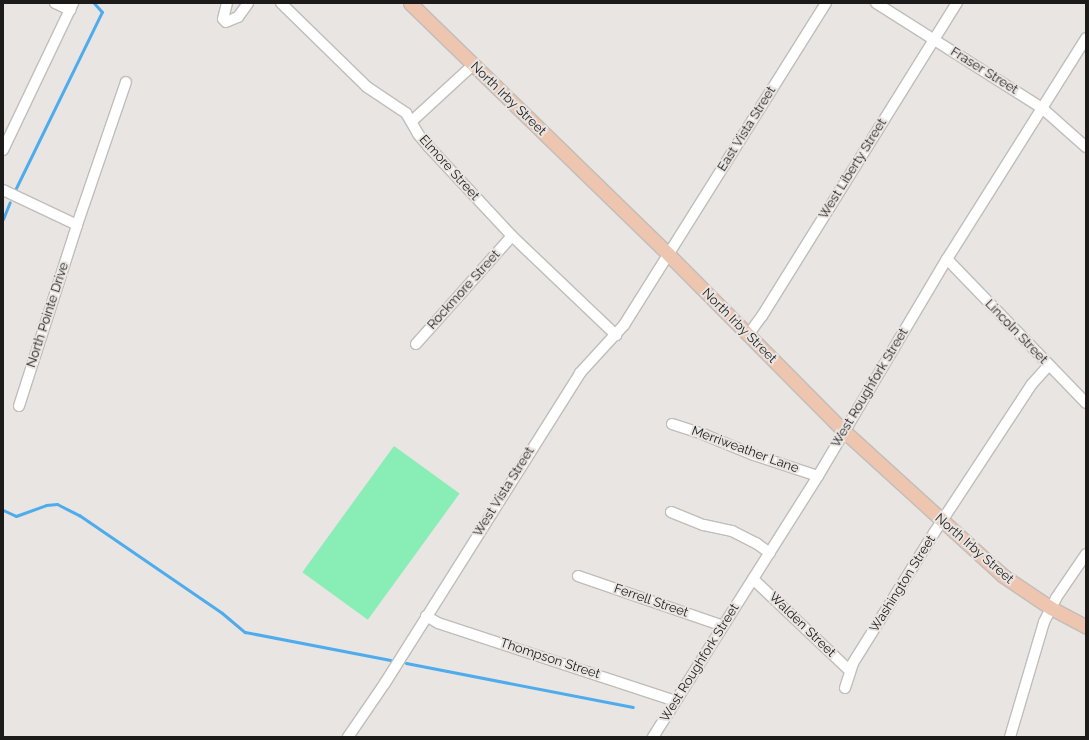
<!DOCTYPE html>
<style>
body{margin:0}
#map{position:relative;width:1089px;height:740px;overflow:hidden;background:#e9e5e2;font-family:Raleway,sans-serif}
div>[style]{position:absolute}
.green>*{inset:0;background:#88eeb5;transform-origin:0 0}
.stream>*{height:3px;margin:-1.5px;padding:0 1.5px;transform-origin:1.5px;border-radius:1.5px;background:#4eaced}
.roads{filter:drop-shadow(1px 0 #c1bdba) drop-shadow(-1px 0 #c1bdba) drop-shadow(0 1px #c1bdba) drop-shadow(0 -1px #c1bdba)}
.minor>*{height:10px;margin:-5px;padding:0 5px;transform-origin:5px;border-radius:5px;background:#fff}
.major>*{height:13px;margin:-6.5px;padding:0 6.5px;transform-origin:6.5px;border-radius:6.5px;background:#eec5ae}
span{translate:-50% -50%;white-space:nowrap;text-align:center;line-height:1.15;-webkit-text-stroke:4px #e9e5e2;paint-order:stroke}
.street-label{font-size:13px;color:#1d1b1a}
.frame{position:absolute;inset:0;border:4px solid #1d1b1a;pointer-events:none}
</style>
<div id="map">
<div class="green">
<i style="left:394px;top:446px;width:81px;height:156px;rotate:36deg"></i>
</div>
<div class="stream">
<i style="left:16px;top:188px;width:196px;rotate:-64deg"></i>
<i style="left:102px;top:12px;width:12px;rotate:-132deg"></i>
<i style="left:3px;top:219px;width:18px;rotate:-68deg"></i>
<i style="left:3px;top:510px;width:14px;rotate:25deg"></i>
<i style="left:16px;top:516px;width:32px;rotate:-20deg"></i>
<i style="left:46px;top:505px;width:11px;rotate:-5deg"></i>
<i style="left:57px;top:504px;width:25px;rotate:27deg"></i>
<i style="left:79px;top:515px;width:173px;rotate:34.4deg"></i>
<i style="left:222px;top:613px;width:30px;rotate:40deg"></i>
<i style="left:245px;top:632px;width:148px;rotate:10.9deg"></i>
<i style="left:406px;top:663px;width:231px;rotate:11deg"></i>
</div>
<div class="roads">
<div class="minor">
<i style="left:55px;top:3px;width:17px;rotate:25deg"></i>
<i style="left:227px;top:3px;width:16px;rotate:104deg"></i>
<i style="left:223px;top:19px;width:4px;rotate:45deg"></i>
<i style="left:226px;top:22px;width:13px;rotate:-23deg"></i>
<i style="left:238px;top:17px;width:17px;rotate:-54deg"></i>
<i style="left:281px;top:3px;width:120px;rotate:44.3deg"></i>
<i style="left:367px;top:87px;width:47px;rotate:33.7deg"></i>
<i style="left:406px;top:113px;width:24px;rotate:60deg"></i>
<i style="left:418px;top:134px;width:16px;rotate:50deg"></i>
<i style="left:428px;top:146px;width:123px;rotate:47deg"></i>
<i style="left:512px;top:236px;width:144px;rotate:43.6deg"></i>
<i style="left:876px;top:3px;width:196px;rotate:32.3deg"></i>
<i style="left:1042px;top:108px;width:59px;rotate:41.6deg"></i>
<i style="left:412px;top:121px;width:83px;rotate:-42.6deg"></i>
<i style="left:3px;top:150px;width:163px;rotate:-64.5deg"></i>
<i style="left:3px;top:190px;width:82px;rotate:25.3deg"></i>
<i style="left:947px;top:259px;width:200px;rotate:46deg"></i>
<i style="left:748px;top:335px;width:24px;rotate:-54deg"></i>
<i style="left:762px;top:316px;width:369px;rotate:-58.1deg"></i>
<i style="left:416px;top:344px;width:144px;rotate:-48.4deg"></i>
<i style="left:19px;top:406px;width:190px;rotate:-72.2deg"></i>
<i style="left:77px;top:225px;width:151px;rotate:-71.1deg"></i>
<i style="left:672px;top:424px;width:35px;rotate:18deg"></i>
<i style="left:705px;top:435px;width:53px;rotate:22.2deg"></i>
<i style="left:754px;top:455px;width:67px;rotate:18.2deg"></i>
<i style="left:671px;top:512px;width:35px;rotate:22deg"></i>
<i style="left:704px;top:525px;width:29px;rotate:12deg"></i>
<i style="left:732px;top:531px;width:27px;rotate:27deg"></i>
<i style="left:756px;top:543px;width:17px;rotate:36deg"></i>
<i style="left:578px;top:576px;width:153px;rotate:19deg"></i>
<i style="left:753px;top:579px;width:134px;rotate:43.5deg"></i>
<i style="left:426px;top:616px;width:14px;rotate:30deg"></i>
<i style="left:438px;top:623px;width:250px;rotate:18.2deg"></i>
<i style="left:845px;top:688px;width:26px;rotate:-72deg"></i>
<i style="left:853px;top:663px;width:153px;rotate:-58.1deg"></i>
<i style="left:934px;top:533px;width:178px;rotate:-56.7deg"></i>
<i style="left:1032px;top:384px;width:25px;rotate:-48deg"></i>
<i style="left:348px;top:737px;width:65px;rotate:-55.6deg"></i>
<i style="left:385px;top:683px;width:366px;rotate:-57.8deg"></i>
<i style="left:580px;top:373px;width:65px;rotate:-47.5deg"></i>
<i style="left:624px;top:325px;width:380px;rotate:-57.9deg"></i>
<i style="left:653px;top:737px;width:309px;rotate:-57.7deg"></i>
<i style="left:818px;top:476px;width:252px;rotate:-59.3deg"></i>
<i style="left:947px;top:259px;width:261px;rotate:-57.8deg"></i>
<i style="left:1010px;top:737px;width:120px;rotate:-73.5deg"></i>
<i style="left:1044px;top:622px;width:27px;rotate:-63deg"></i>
<i style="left:1056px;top:598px;width:53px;rotate:-55.7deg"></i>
</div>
<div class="major">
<i style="left:410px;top:3px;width:361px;rotate:44.2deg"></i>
<i style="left:669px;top:255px;width:248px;rotate:45.2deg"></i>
<i style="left:844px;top:431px;width:214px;rotate:42.3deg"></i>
<i style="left:1002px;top:575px;width:59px;rotate:34deg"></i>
<i style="left:1051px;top:608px;width:40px;rotate:28deg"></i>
</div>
</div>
<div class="street-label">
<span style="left:984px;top:71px;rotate:32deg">Fraser Street</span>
<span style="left:508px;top:99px;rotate:44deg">North Irby Street</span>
<span style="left:747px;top:129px;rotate:-58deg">East Vista Street</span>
<span style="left:449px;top:168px;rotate:48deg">Elmore Street</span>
<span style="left:853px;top:169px;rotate:-58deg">West Liberty Street</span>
<span style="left:464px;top:290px;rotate:-48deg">Rockmore Street</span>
<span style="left:48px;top:315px;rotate:-72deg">North Pointe Drive</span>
<span style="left:739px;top:326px;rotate:45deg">North Irby Street</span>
<span style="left:1016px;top:332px;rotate:46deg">Lincoln Street</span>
<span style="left:870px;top:388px;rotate:-59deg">West Roughfork Street</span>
<span style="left:745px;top:450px;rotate:20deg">Merriweather Lane</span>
<span style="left:504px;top:492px;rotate:-58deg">West Vista Street</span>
<span style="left:974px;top:549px;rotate:41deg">North Irby Street</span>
<span style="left:903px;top:584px;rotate:-58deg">Washington Street</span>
<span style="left:651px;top:601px;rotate:19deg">Ferrell Street</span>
<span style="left:802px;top:625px;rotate:44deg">Walden Street</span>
<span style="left:550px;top:659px;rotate:18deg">Thompson Street</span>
<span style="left:700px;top:663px;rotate:-58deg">West Roughfork Street</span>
</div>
<div class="frame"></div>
</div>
